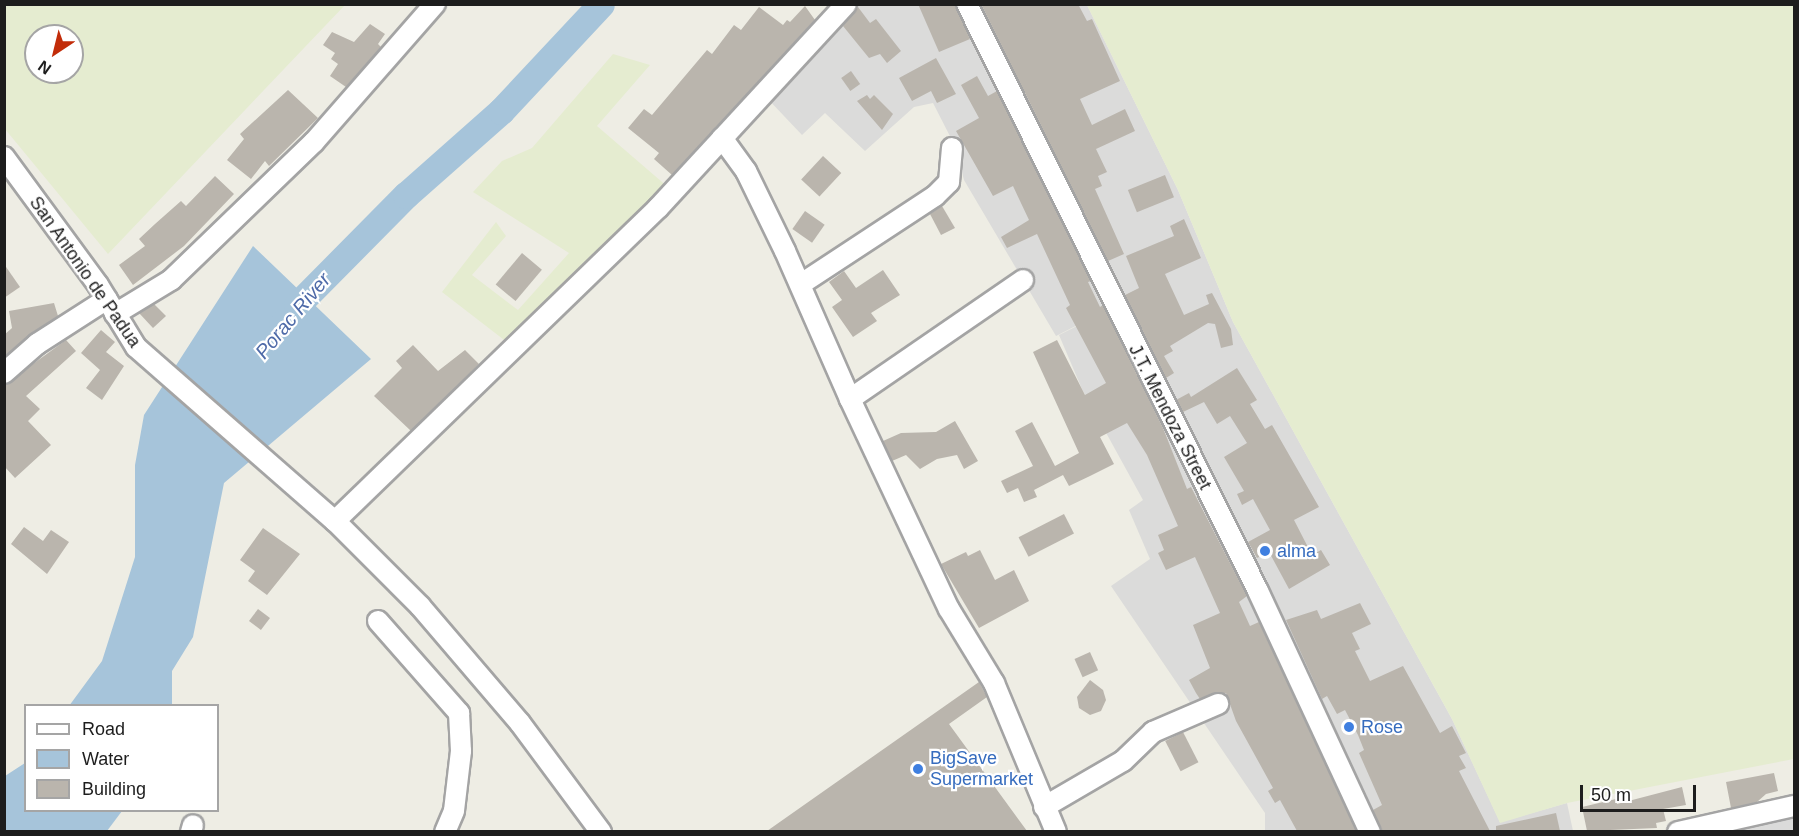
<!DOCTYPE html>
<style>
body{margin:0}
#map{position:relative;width:1799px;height:836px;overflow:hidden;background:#eeede4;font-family:Arial,sans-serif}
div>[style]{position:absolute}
.residential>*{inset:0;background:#dbdbda}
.farmland>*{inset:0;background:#e5ecd0}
.water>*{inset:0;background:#a6c4da}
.river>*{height:27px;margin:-13.5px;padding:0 13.5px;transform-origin:13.5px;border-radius:13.5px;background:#a6c4da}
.building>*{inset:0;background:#bab5ad;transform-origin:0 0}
.roads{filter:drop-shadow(2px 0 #a4a4a4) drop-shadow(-2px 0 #a4a4a4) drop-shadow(0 2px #a4a4a4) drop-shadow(0 -2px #a4a4a4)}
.minor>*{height:20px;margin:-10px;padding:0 10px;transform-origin:10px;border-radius:10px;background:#fff}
.dots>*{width:16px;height:16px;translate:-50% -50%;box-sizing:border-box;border:3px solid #fff;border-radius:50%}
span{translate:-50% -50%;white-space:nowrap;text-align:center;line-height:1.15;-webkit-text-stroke:4.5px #fff;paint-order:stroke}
.street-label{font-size:18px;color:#1d1d1d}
.shop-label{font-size:18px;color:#366cbe}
.left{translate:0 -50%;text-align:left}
.water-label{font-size:20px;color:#4e6aa8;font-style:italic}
.frame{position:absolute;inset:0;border:6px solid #1d1d1d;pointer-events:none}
.legend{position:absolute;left:24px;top:704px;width:195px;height:108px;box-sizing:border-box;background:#fff;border:2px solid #a5a5a5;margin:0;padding:8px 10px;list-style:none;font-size:18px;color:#1d1d1d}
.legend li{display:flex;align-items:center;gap:12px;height:30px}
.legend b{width:30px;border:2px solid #a5a5a5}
.north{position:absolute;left:24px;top:24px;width:60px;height:60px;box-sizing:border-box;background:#fff;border:2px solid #a5a5a5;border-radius:50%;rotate:215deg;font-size:16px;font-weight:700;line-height:24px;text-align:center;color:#1d1d1d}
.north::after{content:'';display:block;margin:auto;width:21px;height:27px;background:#c22c09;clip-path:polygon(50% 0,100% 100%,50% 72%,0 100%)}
.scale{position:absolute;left:1580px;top:785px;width:116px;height:27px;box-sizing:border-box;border:3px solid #1d1d1d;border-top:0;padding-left:8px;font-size:18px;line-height:21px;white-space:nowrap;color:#1d1d1d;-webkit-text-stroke:4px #fff;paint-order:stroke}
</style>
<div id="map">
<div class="residential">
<i style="clip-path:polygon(854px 5px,963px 5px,1111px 308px,1056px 336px,964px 180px,955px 146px,933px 103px,914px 107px,865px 151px,825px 113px,802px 135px,766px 97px)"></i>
<i style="clip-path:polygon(970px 5px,1087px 5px,1178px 190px,1233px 322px,1452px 719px,1500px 822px,1567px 803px,1573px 831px,1375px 831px)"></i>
<i style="clip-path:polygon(1105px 312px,1151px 394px,1190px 480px,1253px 590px,1365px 831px,1265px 831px,1265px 813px,1111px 586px,1150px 559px,1129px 510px,1143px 500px,1082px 389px,1059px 335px)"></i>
<i style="clip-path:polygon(1794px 814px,1794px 831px,1715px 831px)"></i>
</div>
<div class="farmland">
<i style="clip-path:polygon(evenodd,4px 5px,5px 4px,345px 5px,108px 254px,5px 129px,4px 5px,36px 36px,72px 36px,72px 72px,36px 72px,36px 36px)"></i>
<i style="clip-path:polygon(1087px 5px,1794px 5px,1794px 759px,1567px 803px,1500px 823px,1452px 719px,1233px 322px,1178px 190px)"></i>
<i style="clip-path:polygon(613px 54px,650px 65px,597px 126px,669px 188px,512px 346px,442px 292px,496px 222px,506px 236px,472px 275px,518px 310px,569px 253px,473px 192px,502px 161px,532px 148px)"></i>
</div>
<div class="water">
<i style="clip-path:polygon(253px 246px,371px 359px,224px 483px,193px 637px,172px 671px,172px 705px,69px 706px,102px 661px,135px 557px,135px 465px,144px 415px)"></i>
<i style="clip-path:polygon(25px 763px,26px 810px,122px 811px,107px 831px,5px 831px,5px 776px)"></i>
</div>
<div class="river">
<i style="left:282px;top:325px;width:25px;rotate:-53deg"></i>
<i style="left:297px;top:305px;width:155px;rotate:-45.3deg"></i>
<i style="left:406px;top:195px;width:127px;rotate:-41.5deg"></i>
<i style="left:501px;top:111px;width:146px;rotate:-46.9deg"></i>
</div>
<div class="building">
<i style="clip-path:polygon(918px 4px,955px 4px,970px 39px,939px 52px)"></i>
<i style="clip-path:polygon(981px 4px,1078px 4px,1087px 21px,1092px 19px,1120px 81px,1080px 99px,1092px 125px,1125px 109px,1135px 131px,1096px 149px,1107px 172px,1098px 176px,1102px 186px,1095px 189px,1124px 254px,1108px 261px)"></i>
<i style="clip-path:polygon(805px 6px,815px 20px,672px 175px,654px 159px,659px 153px,628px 128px,644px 109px,652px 115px,707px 50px,712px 54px,734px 25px,741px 30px,759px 7px,783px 25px,787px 20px,790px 22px)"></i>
<i style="clip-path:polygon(858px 7px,870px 23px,876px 19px,901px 51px,887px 63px,880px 54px,869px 58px,843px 26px)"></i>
<i style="clip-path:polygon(370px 24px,385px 34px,378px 44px,381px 47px,346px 87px,330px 76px,338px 64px,331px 59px,335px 53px,323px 45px,332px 32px,354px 42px)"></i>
<i style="clip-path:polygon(936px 58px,956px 94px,937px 103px,931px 91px,912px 101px,899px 78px)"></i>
<i style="left:851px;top:71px;width:16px;height:12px;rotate:55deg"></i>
<i style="clip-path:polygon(977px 76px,988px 96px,997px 91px,1091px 281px,1088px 282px,1100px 307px,1103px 305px,1163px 428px,1187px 489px,1191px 487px,1247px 596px,1239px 602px,1250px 626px,1259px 622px,1357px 831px,1297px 831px,1280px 800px,1275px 803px,1268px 791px,1273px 788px,1236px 721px,1226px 693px,1200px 699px,1196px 693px,1189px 680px,1210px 668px,1193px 625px,1220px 613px,1195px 557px,1166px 570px,1158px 553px,1164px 550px,1158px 535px,1178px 526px,1147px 455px,1127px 423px,1100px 437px,1114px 464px,1090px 476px,1069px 486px,1063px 475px,1034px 490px,1037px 497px,1024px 502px,1018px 488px,1007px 493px,1001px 481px,1033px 466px,1015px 431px,1032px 422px,1055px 466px,1079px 453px,1033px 352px,1057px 340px,1085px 395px,1106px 383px,1066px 308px,1070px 305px,1037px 234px,1007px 248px,1001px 237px,1029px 220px,1013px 186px,993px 196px,956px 131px,979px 118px,961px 85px)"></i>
<i style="clip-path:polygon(288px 90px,318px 118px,269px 166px,265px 161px,251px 179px,227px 160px,244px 139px,240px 134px)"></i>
<i style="clip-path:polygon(867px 95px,870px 99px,874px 95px,893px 114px,882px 130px,857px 101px)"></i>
<i style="left:823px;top:156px;width:25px;height:32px;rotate:43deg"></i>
<i style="left:1165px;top:175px;width:24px;height:40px;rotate:68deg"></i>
<i style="clip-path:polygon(215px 176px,234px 194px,184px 246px,133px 285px,119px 265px,145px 246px,139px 239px,155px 224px,181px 201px,186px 206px)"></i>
<i style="clip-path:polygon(942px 206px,955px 228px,941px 235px,930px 214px)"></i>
<i style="left:805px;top:211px;width:24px;height:22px;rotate:35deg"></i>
<i style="clip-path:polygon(1184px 219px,1201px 258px,1165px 274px,1184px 315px,1209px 304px,1206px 295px,1212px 293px,1231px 329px,1233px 345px,1221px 348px,1215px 324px,1208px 323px,1170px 346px,1173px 351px,1164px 356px,1174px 373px,1166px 378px,1125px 295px,1139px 288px,1126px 256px,1174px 236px,1170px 226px)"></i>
<i style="left:522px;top:253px;width:26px;height:41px;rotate:40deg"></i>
<i style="clip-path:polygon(4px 264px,20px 287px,4px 298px)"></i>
<i style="clip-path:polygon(883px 270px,900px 295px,871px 313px,877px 321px,853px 337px,832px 307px,842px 300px,829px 282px,844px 271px,856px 288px)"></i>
<i style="clip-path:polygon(54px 303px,58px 316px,4px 357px,4px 335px,12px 328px,9px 311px)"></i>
<i style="clip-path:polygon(154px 304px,166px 316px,153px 328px,139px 313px)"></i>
<i style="clip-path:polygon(101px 330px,115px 342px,106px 352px,124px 366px,102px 400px,86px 388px,100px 370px,81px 353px)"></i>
<i style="clip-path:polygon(66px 340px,76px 351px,26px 396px,40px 409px,28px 421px,51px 445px,15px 478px,4px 466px,4px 385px)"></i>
<i style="clip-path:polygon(413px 345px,438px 371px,465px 350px,479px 364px,411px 431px,374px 396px,402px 368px,396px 361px)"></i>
<i style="clip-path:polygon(1237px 368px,1257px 400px,1250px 404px,1265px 429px,1272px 425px,1319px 507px,1294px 520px,1312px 555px,1321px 550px,1330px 565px,1289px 589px,1269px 552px,1257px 558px,1248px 542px,1270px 530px,1253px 499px,1242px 505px,1237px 494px,1244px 491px,1224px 457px,1247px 443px,1230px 416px,1217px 424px,1204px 402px,1183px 412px,1176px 400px,1189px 393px,1191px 397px)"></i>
<i style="clip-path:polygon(955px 421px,978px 461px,964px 469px,957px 455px,937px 459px,920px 469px,906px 455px,892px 461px,883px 441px,901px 433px,936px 432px)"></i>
<i style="left:1064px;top:514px;width:22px;height:51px;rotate:63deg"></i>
<i style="clip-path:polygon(24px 527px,43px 541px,51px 530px,69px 542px,47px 574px,11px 544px)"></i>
<i style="clip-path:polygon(263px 528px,300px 554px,267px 595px,248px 581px,255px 571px,240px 560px)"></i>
<i style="clip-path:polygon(980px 550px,995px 580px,1014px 570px,1029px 601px,979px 628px,941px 564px,966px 552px,968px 556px)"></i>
<i style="clip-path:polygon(1360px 603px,1371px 624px,1352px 633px,1360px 649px,1355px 651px,1370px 681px,1403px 666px,1440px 733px,1452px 726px,1466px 753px,1459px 756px,1466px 768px,1459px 771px,1490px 831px,1382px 831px,1373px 810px,1382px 805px,1359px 753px,1364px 750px,1358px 735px,1345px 710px,1337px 714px,1327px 696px,1322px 699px,1286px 620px,1317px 610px,1321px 619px)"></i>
<i style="left:258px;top:609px;width:15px;height:15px;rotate:37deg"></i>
<i style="left:1090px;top:652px;width:20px;height:17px;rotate:66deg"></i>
<i style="clip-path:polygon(1090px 680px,1103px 690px,1106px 700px,1101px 711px,1090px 715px,1079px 708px,1077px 697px)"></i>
<i style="clip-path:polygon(979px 682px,987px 697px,949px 724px,1027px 831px,767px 831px)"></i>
<i style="left:1183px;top:732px;width:34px;height:20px;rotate:63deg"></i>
<i style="clip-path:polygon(1774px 773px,1778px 791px,1766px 794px,1757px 802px,1731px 808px,1726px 782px)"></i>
<i style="clip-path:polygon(1682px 787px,1686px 805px,1663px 809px,1666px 821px,1656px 823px,1657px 828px,1587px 831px,1582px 807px,1616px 799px,1617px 804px)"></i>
<i style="clip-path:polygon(1556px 813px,1560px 831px,1496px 831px,1496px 826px)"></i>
</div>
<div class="roads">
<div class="minor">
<i style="left:967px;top:4px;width:655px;rotate:63.63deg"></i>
<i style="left:1258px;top:591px;width:266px;rotate:65.1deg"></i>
<i style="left:722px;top:138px;width:41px;rotate:54deg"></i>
<i style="left:746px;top:171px;width:89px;rotate:64deg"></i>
<i style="left:785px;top:251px;width:162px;rotate:66.3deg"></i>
<i style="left:850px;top:399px;width:232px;rotate:64.8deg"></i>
<i style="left:949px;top:609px;width:87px;rotate:58.7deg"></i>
<i style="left:994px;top:683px;width:161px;rotate:67.4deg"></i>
<i style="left:4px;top:157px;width:159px;rotate:53.7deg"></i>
<i style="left:98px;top:285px;width:73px;rotate:58.5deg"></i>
<i style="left:136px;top:347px;width:264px;rotate:41.2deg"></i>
<i style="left:335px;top:521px;width:120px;rotate:45deg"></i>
<i style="left:420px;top:606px;width:154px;rotate:49.5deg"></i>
<i style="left:520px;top:723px;width:136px;rotate:53.4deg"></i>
<i style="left:801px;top:284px;width:160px;rotate:-33.3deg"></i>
<i style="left:935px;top:196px;width:20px;rotate:-45deg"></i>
<i style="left:949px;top:182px;width:34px;rotate:-85deg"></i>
<i style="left:115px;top:314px;width:66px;rotate:-31.3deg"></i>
<i style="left:171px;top:280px;width:199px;rotate:-44deg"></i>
<i style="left:314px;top:142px;width:184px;rotate:-48.8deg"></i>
<i style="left:4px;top:373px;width:44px;rotate:-41.3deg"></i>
<i style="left:37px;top:344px;width:83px;rotate:-32.7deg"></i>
<i style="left:850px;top:399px;width:210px;rotate:-34.5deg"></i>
<i style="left:335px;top:521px;width:450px;rotate:-44.1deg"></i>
<i style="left:658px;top:208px;width:277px;rotate:-47.3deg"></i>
<i style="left:378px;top:621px;width:123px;rotate:48.6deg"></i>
<i style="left:459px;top:713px;width:38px;rotate:87deg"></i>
<i style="left:461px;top:751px;width:60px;rotate:96.7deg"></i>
<i style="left:454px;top:811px;width:23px;rotate:113deg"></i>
<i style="left:1044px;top:807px;width:91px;rotate:-30.2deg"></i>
<i style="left:1123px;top:761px;width:42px;rotate:-44deg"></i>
<i style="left:1153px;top:732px;width:71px;rotate:-23.3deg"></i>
<i style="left:191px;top:832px;width:7px;rotate:-74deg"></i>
<i style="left:1678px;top:832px;width:119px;rotate:-12.6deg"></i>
</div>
</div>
<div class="dots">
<i style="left:1265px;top:551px;background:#3f7fe0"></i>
<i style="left:1349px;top:727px;background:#3f7fe0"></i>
<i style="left:918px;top:769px;background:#3f7fe0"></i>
</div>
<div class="street-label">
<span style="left:85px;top:272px;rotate:55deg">San Antonio de Padua</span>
<span style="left:1170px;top:417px;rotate:63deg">J.T. Mendoza Street</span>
</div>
<div class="shop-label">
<span class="left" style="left:1277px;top:551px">alma</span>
<span class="left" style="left:1361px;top:727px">Rose</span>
<span class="left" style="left:930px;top:769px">BigSave<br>Supermarket</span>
</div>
<div class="water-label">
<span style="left:293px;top:316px;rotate:-50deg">Porac River</span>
</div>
<div class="frame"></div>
<ul class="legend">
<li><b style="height:8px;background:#fff"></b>Road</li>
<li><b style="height:16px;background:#a6c4da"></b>Water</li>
<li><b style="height:16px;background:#bab5ad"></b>Building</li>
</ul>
<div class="north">N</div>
<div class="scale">50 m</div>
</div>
